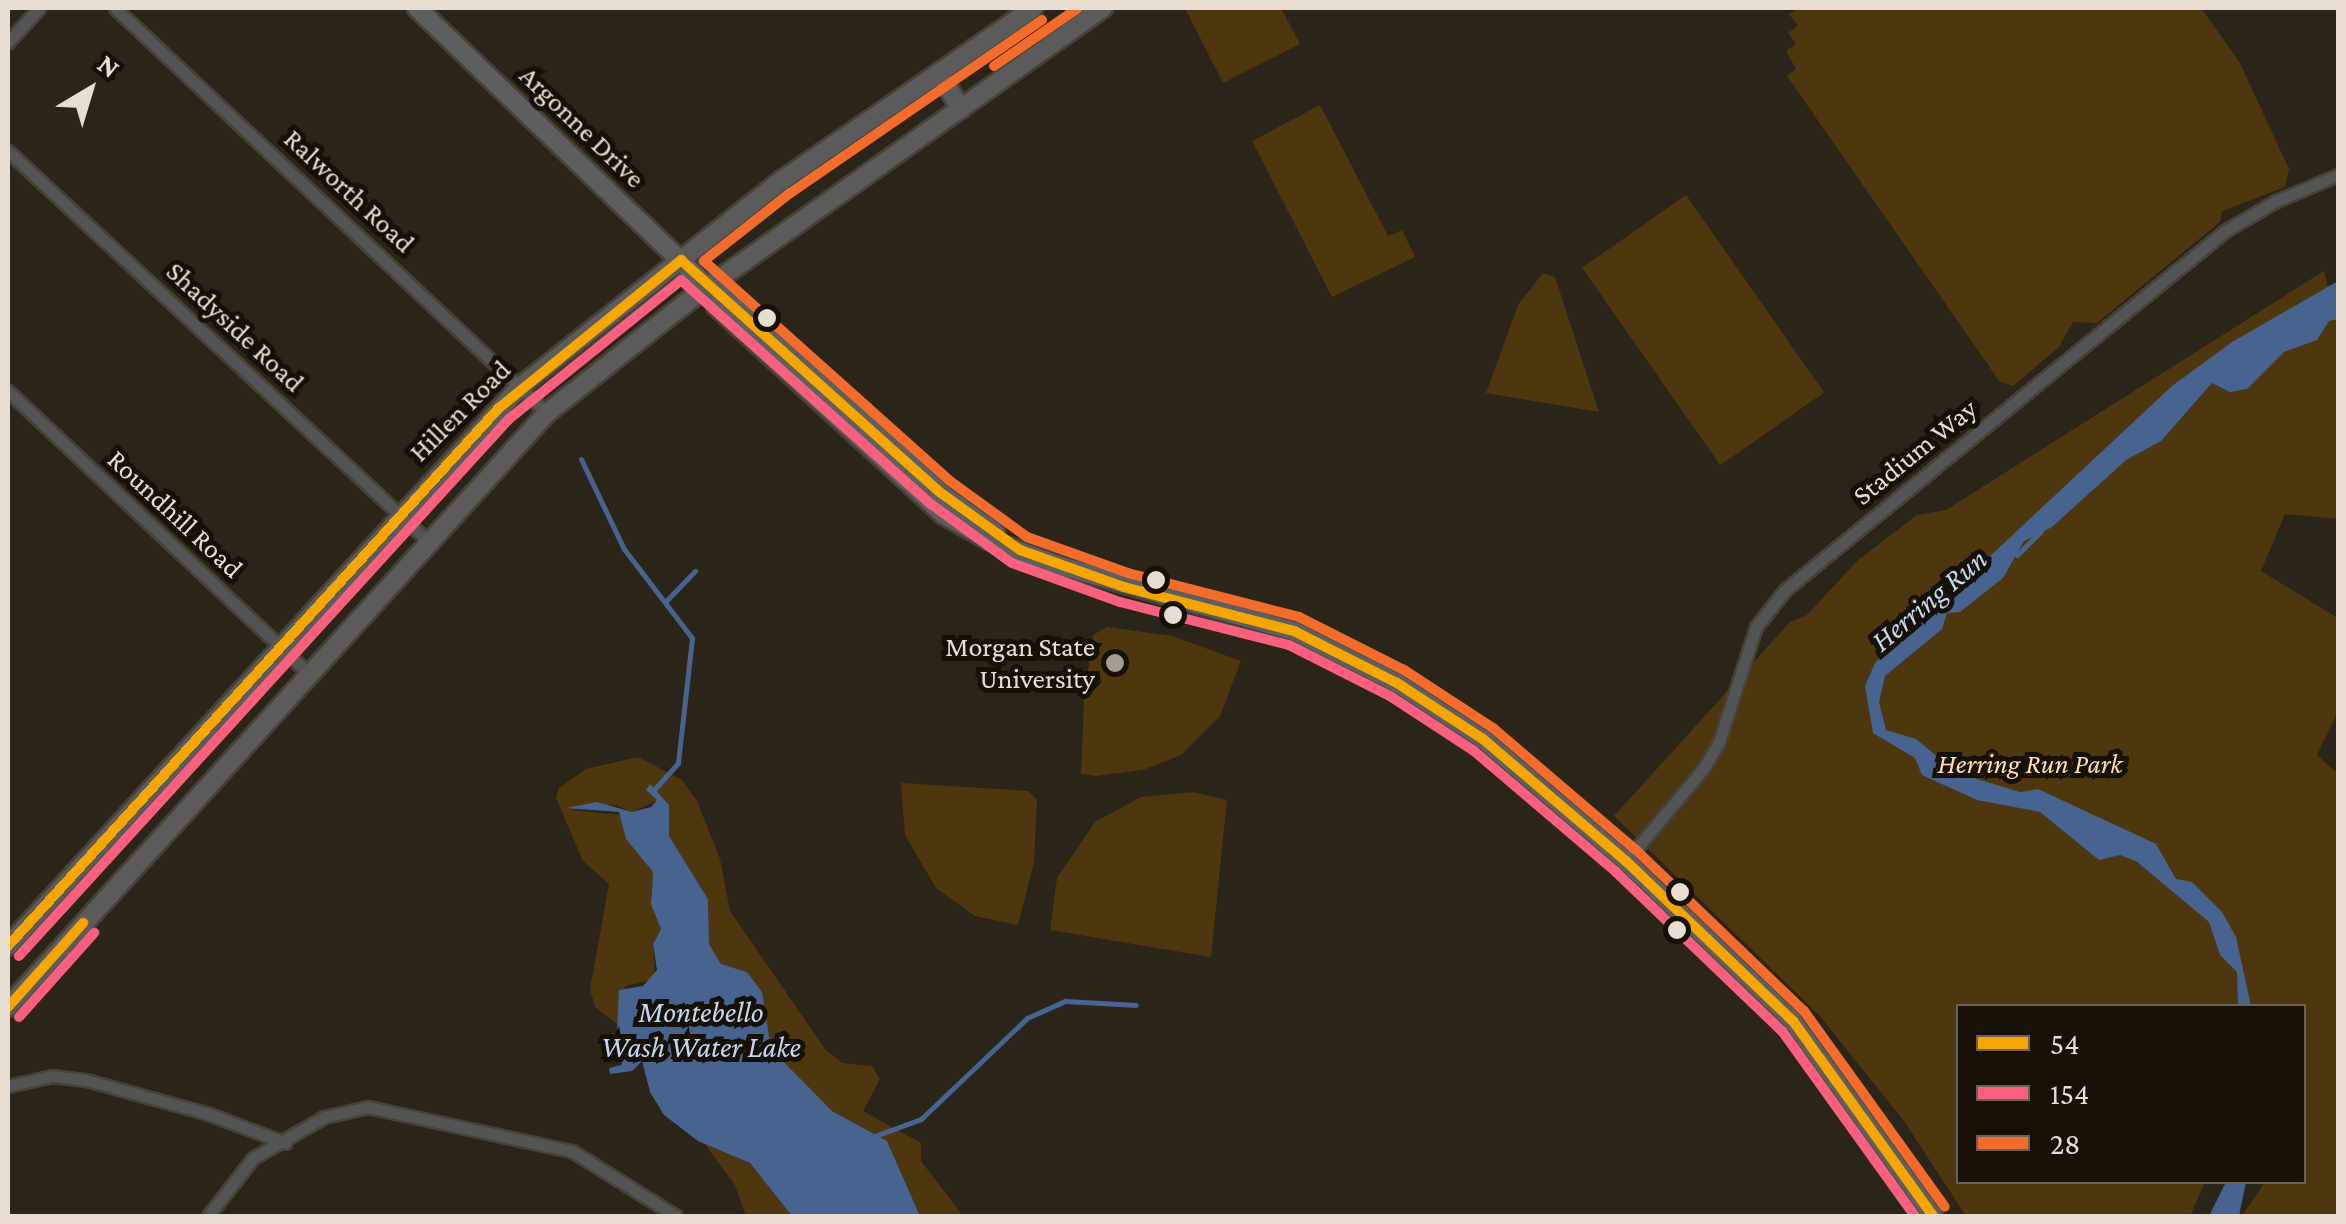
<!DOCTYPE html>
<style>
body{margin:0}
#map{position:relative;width:2346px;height:1224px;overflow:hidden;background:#2b2418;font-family:"Crimson Pro",serif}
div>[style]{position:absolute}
.green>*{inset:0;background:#4e370e;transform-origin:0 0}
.water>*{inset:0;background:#47638f}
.stream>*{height:5px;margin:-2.5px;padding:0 2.5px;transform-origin:2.5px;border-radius:2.5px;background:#47638f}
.roads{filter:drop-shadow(2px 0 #474137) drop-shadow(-2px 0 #474137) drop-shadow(0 2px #474137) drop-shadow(0 -2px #474137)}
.street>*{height:11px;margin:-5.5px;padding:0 5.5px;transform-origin:5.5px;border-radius:5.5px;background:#535455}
.secondary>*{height:18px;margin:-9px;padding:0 9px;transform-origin:9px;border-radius:9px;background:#5c5e60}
.primary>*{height:18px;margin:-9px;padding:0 9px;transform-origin:9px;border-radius:9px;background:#5b5b5c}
.bus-1>*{height:10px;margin:-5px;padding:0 5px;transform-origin:5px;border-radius:5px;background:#f7a600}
.bus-2>*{height:10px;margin:-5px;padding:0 5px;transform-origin:5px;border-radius:5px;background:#f8607d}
.bus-3>*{height:10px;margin:-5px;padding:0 5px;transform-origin:5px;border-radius:5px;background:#f36c2b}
.dots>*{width:28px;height:28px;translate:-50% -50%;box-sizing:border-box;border:5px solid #161007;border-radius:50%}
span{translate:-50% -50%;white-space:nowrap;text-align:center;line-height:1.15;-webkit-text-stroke:10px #161007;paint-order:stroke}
.street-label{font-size:28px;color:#e7ded1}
.poi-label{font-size:28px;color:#e7ded1}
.right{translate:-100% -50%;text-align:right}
.park-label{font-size:28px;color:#fedeaf;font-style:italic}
.water-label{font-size:30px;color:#c3d6f4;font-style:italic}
.frame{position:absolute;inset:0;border:10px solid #e7ded1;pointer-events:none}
.legend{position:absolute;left:1956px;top:1004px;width:350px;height:180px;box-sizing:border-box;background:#161007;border:2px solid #6a6258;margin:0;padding:12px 18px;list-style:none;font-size:30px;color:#e7ded1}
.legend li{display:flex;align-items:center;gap:20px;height:50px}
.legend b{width:50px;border:2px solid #6a6258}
.north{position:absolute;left:40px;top:40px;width:100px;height:100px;-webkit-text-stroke:8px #161007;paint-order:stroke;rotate:38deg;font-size:28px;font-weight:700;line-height:40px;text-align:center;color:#e7ded1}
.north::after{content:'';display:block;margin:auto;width:35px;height:45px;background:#e7ded1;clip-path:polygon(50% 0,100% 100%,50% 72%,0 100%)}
</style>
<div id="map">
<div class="green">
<i style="clip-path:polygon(1185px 8px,1281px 8px,1300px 44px,1223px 83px)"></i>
<i style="clip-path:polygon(1798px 8px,2201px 8px,2240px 63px,2289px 169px,2285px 187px,2222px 211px,2220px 222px,2097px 323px,2073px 322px,2059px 347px,2013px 386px,2000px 382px,1787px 76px,1796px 69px,1786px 51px,1796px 44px,1788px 33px,1798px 26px,1789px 14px)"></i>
<i style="clip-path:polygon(1320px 105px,1388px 236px,1402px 230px,1415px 257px,1332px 297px,1252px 141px)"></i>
<i style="left:1686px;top:195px;width:241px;height:127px;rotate:55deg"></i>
<i style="clip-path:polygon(2324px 271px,2330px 296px,2338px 290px,2338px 519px,2285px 514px,2261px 571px,2338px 618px,2338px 711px,2317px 755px,2338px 774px,2338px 1216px,2242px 1216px,2265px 1182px,2304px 1182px,2304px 1006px,1958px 1006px,1958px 1182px,2205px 1182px,2190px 1216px,1966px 1216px,1904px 1121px,1818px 1014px,1614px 816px,1790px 622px,1807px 615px,1857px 561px,1917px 515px,1946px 510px)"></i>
<i style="clip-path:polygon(1543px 273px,1555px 277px,1599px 412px,1486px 393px,1518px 305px)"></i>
<i style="clip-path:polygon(1107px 627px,1172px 636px,1241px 661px,1220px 716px,1181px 755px,1143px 770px,1096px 776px,1081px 774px,1084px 699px,1093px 635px)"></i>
<i style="clip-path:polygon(638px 757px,682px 780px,697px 801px,720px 859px,730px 911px,825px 1049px,842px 1063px,872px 1066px,880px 1079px,863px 1111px,921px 1143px,921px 1161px,963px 1216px,920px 1216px,887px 1141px,832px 1111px,770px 1049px,762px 992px,747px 972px,721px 964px,709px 944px,708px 899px,669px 836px,663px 798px,632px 812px,616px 805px,570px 810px,622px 815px,626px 839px,653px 872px,651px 896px,661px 929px,653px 944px,655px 979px,625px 986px,618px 1025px,595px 1007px,590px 989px,609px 884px,583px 861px,556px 798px,559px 788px,586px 769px)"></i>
<i style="clip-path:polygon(901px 783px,1028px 791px,1037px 800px,1034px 862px,1018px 925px,975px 916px,936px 888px,905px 835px)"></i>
<i style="clip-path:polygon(1193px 792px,1227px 800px,1211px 957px,1050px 930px,1057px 878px,1095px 822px,1141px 797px)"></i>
<i style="clip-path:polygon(704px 1143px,750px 1163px,792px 1216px,746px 1216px,735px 1185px)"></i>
</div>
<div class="water">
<i style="clip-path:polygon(2338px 281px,2338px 319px,2329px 321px,2317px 340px,2284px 352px,2247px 389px,2230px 392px,2212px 383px,2161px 441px,2126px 460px,2052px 527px,2024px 541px,2003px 578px,1960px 612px,1947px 613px,1942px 629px,1885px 676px,1879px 702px,1886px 730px,1916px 739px,1957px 773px,2020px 792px,2038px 789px,2156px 844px,2176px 879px,2192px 882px,2222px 912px,2236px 937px,2251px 1006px,2238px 1006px,2237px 972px,2220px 955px,2209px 922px,2136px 861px,2120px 855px,2099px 860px,2040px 812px,1977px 800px,1922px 775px,1915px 758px,1873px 733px,1865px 686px,1875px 663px,1916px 618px,1927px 615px,2172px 386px,2232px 342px)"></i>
<i style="clip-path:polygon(650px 784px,669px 805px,669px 836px,708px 899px,709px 944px,721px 964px,747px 972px,762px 992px,771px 1049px,832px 1111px,887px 1141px,920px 1216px,792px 1216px,750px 1163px,698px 1141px,664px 1115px,650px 1092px,642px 1061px,632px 1071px,610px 1074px,609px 1068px,622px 1065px,618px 1043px,600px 1045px,599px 1036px,617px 1033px,619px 990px,643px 986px,657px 970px,653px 944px,661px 929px,651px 904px,653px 872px,626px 839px,619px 812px,566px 808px,597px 802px,632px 812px,651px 807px,657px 800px,646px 790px)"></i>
<i style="clip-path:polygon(2226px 1182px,2246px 1182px,2239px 1216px,2209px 1216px)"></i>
</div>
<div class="stream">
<i style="left:581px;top:459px;width:100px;rotate:64.5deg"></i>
<i style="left:624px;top:549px;width:112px;rotate:52.6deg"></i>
<i style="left:692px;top:638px;width:126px;rotate:96.4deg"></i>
<i style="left:678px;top:763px;width:38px;rotate:132deg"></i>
<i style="left:2017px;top:555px;width:34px;rotate:-45deg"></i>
<i style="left:666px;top:601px;width:42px;rotate:-46deg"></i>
<i style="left:872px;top:1137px;width:52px;rotate:-20.2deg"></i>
<i style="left:921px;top:1119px;width:146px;rotate:-43.6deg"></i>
<i style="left:1027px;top:1018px;width:42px;rotate:-24.1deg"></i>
<i style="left:1065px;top:1001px;width:71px;rotate:3.2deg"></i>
</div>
<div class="roads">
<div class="street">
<i style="left:115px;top:8px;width:592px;rotate:43.15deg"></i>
<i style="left:8px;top:42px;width:46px;rotate:-47.6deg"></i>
<i style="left:8px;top:151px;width:573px;rotate:42.88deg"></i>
<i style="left:8px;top:391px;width:412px;rotate:43.2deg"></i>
<i style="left:1626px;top:861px;width:120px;rotate:-50.1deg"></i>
<i style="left:1703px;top:769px;width:31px;rotate:-59deg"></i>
<i style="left:1719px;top:742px;width:121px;rotate:-72.2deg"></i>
<i style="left:1756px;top:627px;width:47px;rotate:-51.9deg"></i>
<i style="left:1785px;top:590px;width:568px;rotate:-39.21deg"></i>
<i style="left:2225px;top:231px;width:59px;rotate:-30.5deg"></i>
<i style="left:2276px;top:201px;width:67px;rotate:-22.8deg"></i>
<i style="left:8px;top:1086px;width:45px;rotate:-12.8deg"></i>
<i style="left:52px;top:1076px;width:34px;rotate:7deg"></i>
<i style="left:86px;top:1080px;width:124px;rotate:15.4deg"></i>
<i style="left:206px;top:1113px;width:85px;rotate:20.6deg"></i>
<i style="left:208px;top:1216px;width:73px;rotate:-52.2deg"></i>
<i style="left:253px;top:1158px;width:82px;rotate:-30deg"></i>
<i style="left:324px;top:1117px;width:45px;rotate:-12.8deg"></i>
<i style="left:368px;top:1107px;width:209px;rotate:12.2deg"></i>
<i style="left:572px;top:1151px;width:123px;rotate:32deg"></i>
</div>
<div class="secondary">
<i style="left:417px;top:8px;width:403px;rotate:43.8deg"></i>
<i style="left:708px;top:287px;width:20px;rotate:24deg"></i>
<i style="left:726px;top:295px;width:292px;rotate:42.6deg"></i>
<i style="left:941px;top:493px;width:67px;rotate:35.8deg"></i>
<i style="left:708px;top:287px;width:21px;rotate:67deg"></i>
<i style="left:716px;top:306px;width:309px;rotate:42.5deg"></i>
<i style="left:944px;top:515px;width:51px;rotate:29.1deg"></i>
<i style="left:989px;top:540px;width:77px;rotate:19.9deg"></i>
<i style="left:1061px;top:566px;width:242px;rotate:15.6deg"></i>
<i style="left:1294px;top:631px;width:115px;rotate:26.8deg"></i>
<i style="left:1397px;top:683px;width:103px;rotate:33.1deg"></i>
<i style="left:1483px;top:739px;width:188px;rotate:40.5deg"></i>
<i style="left:1626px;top:861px;width:231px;rotate:43.8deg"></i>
<i style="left:1793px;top:1021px;width:240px;rotate:54.3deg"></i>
</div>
<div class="primary">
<i style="left:939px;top:73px;width:42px;rotate:58.6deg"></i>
<i style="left:8px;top:946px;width:758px;rotate:-47.51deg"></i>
<i style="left:520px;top:387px;width:333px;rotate:-38.3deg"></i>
<i style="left:781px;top:181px;width:306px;rotate:-34.4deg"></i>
<i style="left:8px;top:1007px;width:802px;rotate:-47.78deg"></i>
<i style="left:547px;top:413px;width:185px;rotate:-38.4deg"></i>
<i style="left:692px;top:298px;width:503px;rotate:-35.21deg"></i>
</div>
</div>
<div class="bus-1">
<i style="left:8px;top:946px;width:728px;rotate:-47.62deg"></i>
<i style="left:499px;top:408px;width:235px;rotate:-39.1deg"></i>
<i style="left:681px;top:260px;width:349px;rotate:41.9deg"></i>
<i style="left:941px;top:493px;width:97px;rotate:35.8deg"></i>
<i style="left:1020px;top:550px;width:110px;rotate:19.6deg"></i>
<i style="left:1124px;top:587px;width:176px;rotate:14.5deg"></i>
<i style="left:1294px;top:631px;width:115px;rotate:26.8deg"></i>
<i style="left:1397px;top:683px;width:103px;rotate:33.1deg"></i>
<i style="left:1483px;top:739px;width:188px;rotate:40.5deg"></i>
<i style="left:1626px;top:861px;width:231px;rotate:43.8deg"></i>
<i style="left:1793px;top:1021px;width:240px;rotate:54.3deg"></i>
<i style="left:8px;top:1007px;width:113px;rotate:-48.2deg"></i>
</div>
<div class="bus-2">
<i style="left:19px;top:956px;width:727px;rotate:-47.62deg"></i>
<i style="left:509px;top:419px;width:221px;rotate:-38.9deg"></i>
<i style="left:681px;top:280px;width:336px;rotate:41.9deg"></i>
<i style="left:931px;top:504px;width:100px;rotate:36.1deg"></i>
<i style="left:1012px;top:563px;width:115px;rotate:19.9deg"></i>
<i style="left:1120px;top:602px;width:174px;rotate:14.3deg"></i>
<i style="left:1289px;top:645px;width:113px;rotate:26.8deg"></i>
<i style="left:1390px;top:696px;width:100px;rotate:33.2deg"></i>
<i style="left:1474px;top:751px;width:187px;rotate:40.4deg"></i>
<i style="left:1616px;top:872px;width:230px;rotate:43.8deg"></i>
<i style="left:1782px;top:1031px;width:228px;rotate:54.3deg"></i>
<i style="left:19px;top:1017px;width:113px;rotate:-48.2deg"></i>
</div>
<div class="bus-3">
<i style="left:1042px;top:20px;width:306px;rotate:145.5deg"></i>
<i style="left:790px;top:193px;width:110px;rotate:141.7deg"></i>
<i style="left:704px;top:261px;width:330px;rotate:41.8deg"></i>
<i style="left:950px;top:481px;width:95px;rotate:36deg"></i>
<i style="left:1027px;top:537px;width:107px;rotate:19.6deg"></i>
<i style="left:1128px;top:573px;width:177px;rotate:14.4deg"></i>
<i style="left:1299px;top:617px;width:118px;rotate:26.8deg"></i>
<i style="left:1404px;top:670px;width:106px;rotate:33.1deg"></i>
<i style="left:1493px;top:728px;width:188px;rotate:40.5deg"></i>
<i style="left:1636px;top:850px;width:233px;rotate:43.8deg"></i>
<i style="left:1804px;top:1011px;width:241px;rotate:54.3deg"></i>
<i style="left:994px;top:66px;width:102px;rotate:-34.6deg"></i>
</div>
<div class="dots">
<i style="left:767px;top:318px;background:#e7ded1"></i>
<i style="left:1156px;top:580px;background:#e7ded1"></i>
<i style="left:1173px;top:615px;background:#e7ded1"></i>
<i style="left:1115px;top:663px;background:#a59d90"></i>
<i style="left:1680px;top:892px;background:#e7ded1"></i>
<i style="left:1677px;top:930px;background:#e7ded1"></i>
</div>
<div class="street-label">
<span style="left:582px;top:127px;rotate:44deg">Argonne Drive</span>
<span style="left:349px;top:191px;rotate:43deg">Ralworth Road</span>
<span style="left:235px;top:327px;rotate:43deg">Shadyside Road</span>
<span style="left:460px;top:411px;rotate:-45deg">Hillen Road</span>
<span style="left:1915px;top:452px;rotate:-39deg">Stadium Way</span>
<span style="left:175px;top:514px;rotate:43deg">Roundhill Road</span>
</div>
<div class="poi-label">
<span class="right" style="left:1095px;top:663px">Morgan State<br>University</span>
</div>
<div class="park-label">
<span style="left:2030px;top:764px">Herring Run Park</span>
</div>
<div class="water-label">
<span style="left:1929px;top:600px;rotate:-40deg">Herring Run</span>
<span style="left:701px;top:1029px">Montebello<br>Wash Water Lake</span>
</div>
<div class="frame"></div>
<ul class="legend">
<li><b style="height:12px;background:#f7a600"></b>54</li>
<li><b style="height:12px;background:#f8607d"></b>154</li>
<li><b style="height:12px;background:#f36c2b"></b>28</li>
</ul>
<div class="north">N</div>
</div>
